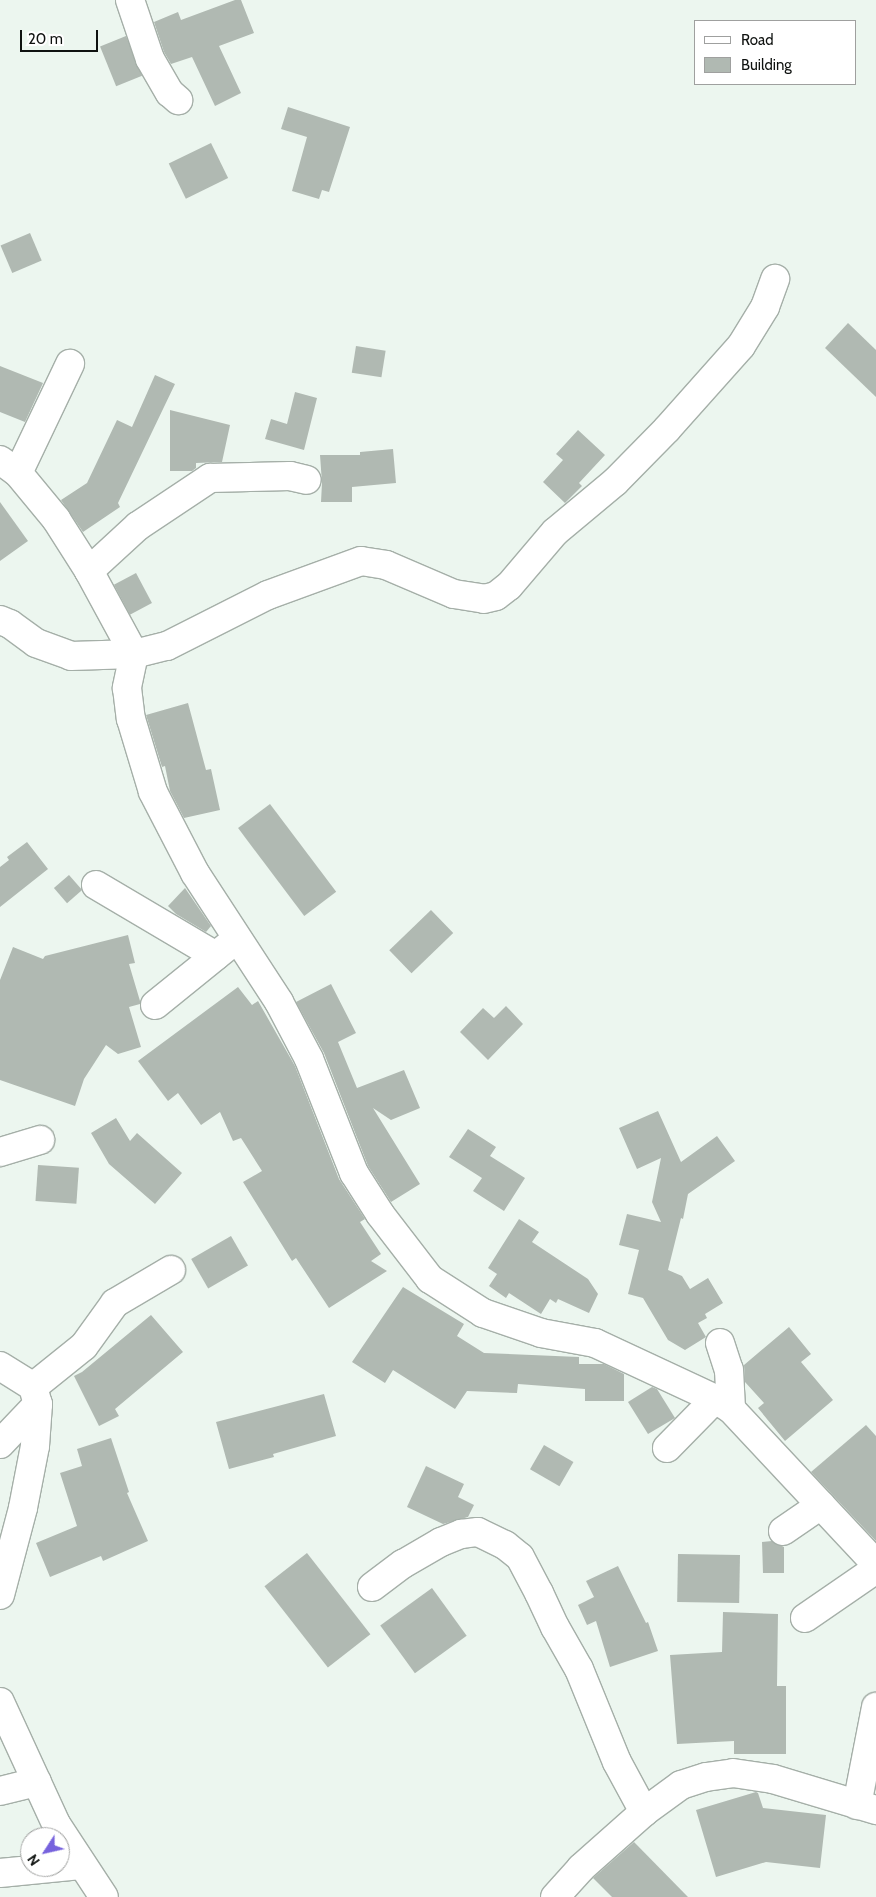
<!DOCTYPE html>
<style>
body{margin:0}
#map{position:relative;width:876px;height:1897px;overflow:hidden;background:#ecf6ef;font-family:Cabin,sans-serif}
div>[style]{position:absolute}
.building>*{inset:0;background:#b0b9b2;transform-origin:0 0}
.roads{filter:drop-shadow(1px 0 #a5afa8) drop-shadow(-1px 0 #a5afa8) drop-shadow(0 1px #a5afa8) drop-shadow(0 -1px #a5afa8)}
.street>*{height:28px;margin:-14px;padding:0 14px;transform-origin:14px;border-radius:14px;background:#fff}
.secondary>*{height:28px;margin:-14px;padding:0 14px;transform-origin:14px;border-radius:14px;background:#fff}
span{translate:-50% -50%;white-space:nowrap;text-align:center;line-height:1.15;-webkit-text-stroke:4px #fff;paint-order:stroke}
.legend{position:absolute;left:694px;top:20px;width:162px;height:65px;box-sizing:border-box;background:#fff;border:1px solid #9fa09f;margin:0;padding:6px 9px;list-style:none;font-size:15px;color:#0f1210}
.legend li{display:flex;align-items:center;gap:10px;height:25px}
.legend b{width:25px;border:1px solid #9fa09f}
.north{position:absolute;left:20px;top:1827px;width:50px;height:50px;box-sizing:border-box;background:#fff;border:1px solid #9fa09f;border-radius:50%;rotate:235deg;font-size:14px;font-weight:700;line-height:20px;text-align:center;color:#0f1210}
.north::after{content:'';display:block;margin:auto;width:18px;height:22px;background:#7662dd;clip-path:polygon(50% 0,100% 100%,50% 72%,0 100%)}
.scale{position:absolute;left:20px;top:30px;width:78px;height:22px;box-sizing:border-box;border:2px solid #0f1210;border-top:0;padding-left:6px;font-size:15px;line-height:18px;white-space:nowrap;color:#0f1210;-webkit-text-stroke:4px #fff;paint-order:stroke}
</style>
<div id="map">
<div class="building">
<i style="clip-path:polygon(235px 0,241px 0,254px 33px,219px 46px,241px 93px,215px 106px,192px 57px,171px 64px,164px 52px,154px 22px,178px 12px,181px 20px)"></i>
<i style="left:126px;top:36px;width:43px;height:28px;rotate:68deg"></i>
<i style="clip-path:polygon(288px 107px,350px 127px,329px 192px,322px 190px,319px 199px,292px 191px,307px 137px,281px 129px)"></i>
<i style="left:211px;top:143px;width:39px;height:47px;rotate:64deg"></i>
<i style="left:30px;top:233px;width:30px;height:32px;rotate:67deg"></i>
<i style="clip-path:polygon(848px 323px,876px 350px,876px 397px,825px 348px)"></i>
<i style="left:356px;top:346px;width:30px;height:27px;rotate:9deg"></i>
<i style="clip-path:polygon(0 366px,43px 383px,25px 422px,0 412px)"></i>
<i style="clip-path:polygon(155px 375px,175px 384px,118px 503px,120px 507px,83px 532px,61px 500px,87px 483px,117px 420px,132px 427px)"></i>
<i style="clip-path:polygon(295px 392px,317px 398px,304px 450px,265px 439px,271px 419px,287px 424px)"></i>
<i style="clip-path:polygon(170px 410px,230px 425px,222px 462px,196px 463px,196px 468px,192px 471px,170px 471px)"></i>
<i style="clip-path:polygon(578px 430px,605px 455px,579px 483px,582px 486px,565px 503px,543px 482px,563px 460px,556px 454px)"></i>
<i style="clip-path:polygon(393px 449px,396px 483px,352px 487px,352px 502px,321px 502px,322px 483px,320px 455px,360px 455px,360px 452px)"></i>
<i style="clip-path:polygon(0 502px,28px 541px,0 561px)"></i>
<i style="left:136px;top:573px;width:34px;height:25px;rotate:62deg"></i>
<i style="clip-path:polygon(188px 703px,206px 770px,211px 769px,220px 810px,184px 818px,170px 791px,165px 766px,162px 767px,146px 715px)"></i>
<i style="left:270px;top:804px;width:110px;height:40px;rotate:53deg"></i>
<i style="clip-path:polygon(27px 842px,48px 869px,0 907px,0 867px,9px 860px,7px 857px)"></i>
<i style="left:69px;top:875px;width:20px;height:20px;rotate:49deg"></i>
<i style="clip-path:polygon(185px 888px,211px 926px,206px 932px,176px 914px,168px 906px)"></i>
<i style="left:431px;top:910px;width:32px;height:58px;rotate:46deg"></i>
<i style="clip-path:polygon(128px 935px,135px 963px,129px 964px,140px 1001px,140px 1004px,129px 1007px,141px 1047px,118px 1054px,106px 1045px,84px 1079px,75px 1106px,0 1080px,0 980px,13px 947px,43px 959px,45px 956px)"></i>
<i style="clip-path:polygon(331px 984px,356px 1033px,338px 1042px,357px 1088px,404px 1070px,420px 1108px,391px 1120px,373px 1108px,420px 1184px,391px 1202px,368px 1166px,324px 1053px,296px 1002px)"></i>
<i style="clip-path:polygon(238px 987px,252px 1005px,258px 1001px,295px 1066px,339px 1179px,365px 1219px,360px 1222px,381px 1254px,371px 1261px,387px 1271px,329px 1308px,296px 1258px,292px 1261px,243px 1182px,262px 1171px,241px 1138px,233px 1141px,220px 1112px,201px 1125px,178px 1093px,168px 1101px,138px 1061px)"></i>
<i style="clip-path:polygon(506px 1006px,523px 1024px,488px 1060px,460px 1032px,483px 1008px,494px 1018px)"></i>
<i style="clip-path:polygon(658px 1111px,681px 1162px,717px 1136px,735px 1161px,688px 1194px,683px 1219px,681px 1218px,668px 1270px,682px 1276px,690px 1289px,708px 1278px,723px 1303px,705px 1314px,707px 1318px,698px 1323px,706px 1337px,685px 1350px,668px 1340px,643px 1298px,628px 1294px,639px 1250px,619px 1245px,627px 1214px,661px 1222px,652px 1202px,661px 1158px,637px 1169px,619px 1128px)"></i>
<i style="clip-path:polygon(116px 1118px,130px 1141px,137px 1133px,182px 1173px,155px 1204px,109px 1164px,91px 1133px)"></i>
<i style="clip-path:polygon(468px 1129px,496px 1147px,490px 1156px,525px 1178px,504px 1211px,473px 1191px,482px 1178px,449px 1157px)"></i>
<i style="left:38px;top:1165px;width:41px;height:36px;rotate:4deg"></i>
<i style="clip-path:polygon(519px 1219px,539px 1232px,532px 1242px,588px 1279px,598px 1294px,589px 1313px,558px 1299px,556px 1303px,550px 1299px,541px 1314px,509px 1293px,506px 1298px,489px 1286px,497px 1274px,488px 1268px)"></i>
<i style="left:231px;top:1236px;width:34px;height:46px;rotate:60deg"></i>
<i style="clip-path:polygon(403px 1287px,464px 1324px,457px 1336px,484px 1353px,579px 1357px,579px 1364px,604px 1364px,624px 1374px,624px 1401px,585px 1401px,585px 1389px,518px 1384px,517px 1393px,467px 1391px,455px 1409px,393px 1370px,385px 1383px,352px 1362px)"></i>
<i style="clip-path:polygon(151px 1315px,183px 1352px,115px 1409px,119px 1416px,99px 1426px,74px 1376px,82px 1372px)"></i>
<i style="clip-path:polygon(789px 1327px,811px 1354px,801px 1362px,833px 1400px,785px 1441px,758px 1408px,764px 1403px,745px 1382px,744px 1365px)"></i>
<i style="clip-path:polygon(652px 1387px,657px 1389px,675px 1418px,648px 1434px,628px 1402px)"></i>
<i style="clip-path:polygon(324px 1394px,336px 1436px,273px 1454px,274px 1457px,229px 1469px,216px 1422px)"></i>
<i style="clip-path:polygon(866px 1425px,876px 1436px,876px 1541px,811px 1472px)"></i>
<i style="clip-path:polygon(111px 1438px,129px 1492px,127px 1493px,148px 1541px,103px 1561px,101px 1556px,50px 1577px,36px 1543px,77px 1526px,60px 1473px,82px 1466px,77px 1449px)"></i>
<i style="left:544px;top:1445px;width:34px;height:28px;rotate:30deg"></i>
<i style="clip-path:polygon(426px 1466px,464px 1484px,458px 1497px,474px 1505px,468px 1517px,443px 1524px,407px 1507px)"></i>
<i style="clip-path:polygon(772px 1541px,784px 1547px,784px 1573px,763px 1573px,762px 1542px)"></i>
<i style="left:307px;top:1553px;width:103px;height:54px;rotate:52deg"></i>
<i style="left:678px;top:1554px;width:62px;height:48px;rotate:1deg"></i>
<i style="clip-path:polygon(618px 1566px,646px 1623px,648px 1622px,658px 1651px,610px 1667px,596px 1621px,587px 1625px,578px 1605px,594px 1597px,586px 1581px)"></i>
<i style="left:432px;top:1588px;width:59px;height:64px;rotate:54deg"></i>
<i style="clip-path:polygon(723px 1612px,778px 1614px,777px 1686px,786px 1686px,786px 1754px,734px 1754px,734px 1741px,677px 1744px,670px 1655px,722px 1652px)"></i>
<i style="clip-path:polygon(756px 1792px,758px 1793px,763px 1808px,826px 1815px,820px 1868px,766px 1862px,716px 1877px,696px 1810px)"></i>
<i style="clip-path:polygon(634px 1842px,688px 1897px,612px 1897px,593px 1878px)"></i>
</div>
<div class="roads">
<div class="street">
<i style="left:130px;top:0;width:62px;rotate:71.3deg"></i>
<i style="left:150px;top:59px;width:39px;rotate:60deg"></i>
<i style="left:170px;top:93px;width:11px;rotate:41deg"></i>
<i style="left:0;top:460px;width:22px;rotate:36deg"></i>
<i style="left:18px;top:473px;width:60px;rotate:50.4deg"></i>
<i style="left:56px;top:519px;width:62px;rotate:57.6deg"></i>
<i style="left:89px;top:571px;width:94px;rotate:61.5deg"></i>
<i style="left:134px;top:654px;width:35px;rotate:102deg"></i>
<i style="left:127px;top:688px;width:31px;rotate:83deg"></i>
<i style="left:131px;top:719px;width:76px;rotate:73.2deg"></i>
<i style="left:153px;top:792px;width:91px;rotate:62.6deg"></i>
<i style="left:195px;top:873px;width:154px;rotate:56.9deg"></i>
<i style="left:279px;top:1002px;width:64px;rotate:62.2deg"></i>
<i style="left:309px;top:1059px;width:123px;rotate:68.5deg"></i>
<i style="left:354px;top:1173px;width:49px;rotate:57.6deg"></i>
<i style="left:380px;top:1214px;width:82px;rotate:52.4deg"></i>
<i style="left:430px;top:1279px;width:63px;rotate:32.7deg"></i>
<i style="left:483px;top:1313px;width:61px;rotate:19deg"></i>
<i style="left:541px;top:1333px;width:55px;rotate:10.5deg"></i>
<i style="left:595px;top:1343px;width:132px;rotate:25deg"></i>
<i style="left:715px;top:1399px;width:19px;rotate:32deg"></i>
<i style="left:731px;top:1409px;width:212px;rotate:46.9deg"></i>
<i style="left:18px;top:473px;width:121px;rotate:-64.5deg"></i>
<i style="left:89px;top:571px;width:67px;rotate:-42.6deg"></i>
<i style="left:138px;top:526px;width:87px;rotate:-33.7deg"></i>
<i style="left:210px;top:478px;width:80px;rotate:-1.4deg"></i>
<i style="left:290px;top:476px;width:17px;rotate:13deg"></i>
<i style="left:0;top:620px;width:11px;rotate:22deg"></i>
<i style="left:10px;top:624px;width:32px;rotate:36deg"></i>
<i style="left:36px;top:643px;width:37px;rotate:20deg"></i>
<i style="left:71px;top:656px;width:63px;rotate:-1.8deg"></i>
<i style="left:134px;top:654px;width:34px;rotate:-14deg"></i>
<i style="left:167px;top:646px;width:113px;rotate:-26.8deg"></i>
<i style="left:268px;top:595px;width:99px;rotate:-20.1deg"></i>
<i style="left:361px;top:561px;width:25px;rotate:9deg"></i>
<i style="left:386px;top:565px;width:74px;rotate:23.1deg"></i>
<i style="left:454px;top:594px;width:30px;rotate:9deg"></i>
<i style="left:484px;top:599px;width:12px;rotate:-14deg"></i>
<i style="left:496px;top:596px;width:16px;rotate:-38deg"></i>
<i style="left:509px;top:586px;width:71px;rotate:-49.6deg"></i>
<i style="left:555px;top:532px;width:78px;rotate:-39.8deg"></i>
<i style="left:615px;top:482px;width:74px;rotate:-45.5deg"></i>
<i style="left:667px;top:429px;width:111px;rotate:-48.3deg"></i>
<i style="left:741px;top:346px;width:46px;rotate:-58.4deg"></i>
<i style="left:765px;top:307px;width:30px;rotate:-70deg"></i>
<i style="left:96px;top:885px;width:139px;rotate:30.6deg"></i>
<i style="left:155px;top:1005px;width:94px;rotate:-38.9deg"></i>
<i style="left:0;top:1152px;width:42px;rotate:-16.7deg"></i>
<i style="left:720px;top:1343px;width:28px;rotate:72deg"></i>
<i style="left:729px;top:1370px;width:39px;rotate:87deg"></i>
<i style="left:0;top:1366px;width:39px;rotate:32deg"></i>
<i style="left:33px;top:1387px;width:18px;rotate:74deg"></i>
<i style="left:38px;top:1404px;width:42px;rotate:94.1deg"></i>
<i style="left:35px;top:1446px;width:63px;rotate:101deg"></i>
<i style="left:23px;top:1508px;width:90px;rotate:104.8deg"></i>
<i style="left:33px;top:1387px;width:65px;rotate:-38.8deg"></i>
<i style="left:84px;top:1346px;width:53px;rotate:-54.2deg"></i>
<i style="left:115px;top:1303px;width:65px;rotate:-30.5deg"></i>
<i style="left:0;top:1444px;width:55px;rotate:-46.5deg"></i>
<i style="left:667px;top:1448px;width:69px;rotate:-45.6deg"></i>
<i style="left:783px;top:1531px;width:46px;rotate:-34.4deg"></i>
<i style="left:372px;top:1587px;width:39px;rotate:-37deg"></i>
<i style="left:403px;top:1564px;width:44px;rotate:-30.1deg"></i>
<i style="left:441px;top:1542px;width:22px;rotate:-22deg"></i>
<i style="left:461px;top:1534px;width:17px;rotate:-7deg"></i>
<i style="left:478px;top:1532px;width:30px;rotate:26deg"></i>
<i style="left:505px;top:1545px;width:19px;rotate:39deg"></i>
<i style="left:520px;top:1557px;width:41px;rotate:62.2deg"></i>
<i style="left:539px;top:1593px;width:38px;rotate:65deg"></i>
<i style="left:555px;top:1627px;width:48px;rotate:60.3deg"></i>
<i style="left:579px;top:1669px;width:100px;rotate:67.8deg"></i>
<i style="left:617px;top:1762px;width:57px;rotate:61.6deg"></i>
<i style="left:805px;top:1618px;width:86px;rotate:-34.6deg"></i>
<i style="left:0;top:1702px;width:134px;rotate:65.3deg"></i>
<i style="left:56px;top:1824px;width:87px;rotate:56.7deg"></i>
<i style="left:0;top:1791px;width:38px;rotate:-14deg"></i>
<i style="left:857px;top:1805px;width:100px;rotate:-79deg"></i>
<i style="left:0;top:1873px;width:81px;rotate:-5.6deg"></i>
</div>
<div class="secondary">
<i style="left:555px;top:1897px;width:39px;rotate:-48deg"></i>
<i style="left:581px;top:1868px;width:84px;rotate:-41.6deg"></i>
<i style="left:644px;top:1812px;width:46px;rotate:-36.1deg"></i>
<i style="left:681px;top:1785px;width:26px;rotate:-18deg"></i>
<i style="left:706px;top:1777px;width:27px;rotate:-8deg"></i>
<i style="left:733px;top:1773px;width:40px;rotate:8.5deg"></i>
<i style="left:773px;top:1779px;width:108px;rotate:16.8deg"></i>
</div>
</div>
<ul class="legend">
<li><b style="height:6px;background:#fff"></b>Road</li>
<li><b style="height:14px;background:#b0b9b2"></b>Building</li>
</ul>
<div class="north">N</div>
<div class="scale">20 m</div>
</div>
